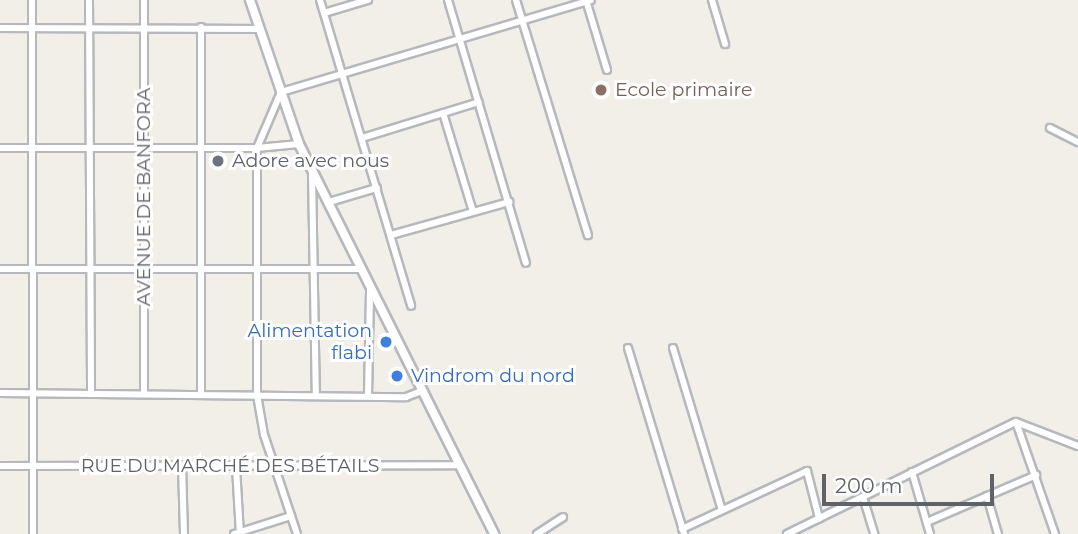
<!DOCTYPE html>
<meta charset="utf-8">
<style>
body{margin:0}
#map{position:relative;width:1078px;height:534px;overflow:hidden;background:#f1efe8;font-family:Montserrat,sans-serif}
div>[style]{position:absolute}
.roads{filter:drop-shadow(2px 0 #b5b8bc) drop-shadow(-2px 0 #b5b8bc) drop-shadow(0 2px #b5b8bc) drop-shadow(0 -2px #b5b8bc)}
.street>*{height:6px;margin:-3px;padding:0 3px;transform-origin:3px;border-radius:3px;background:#fff}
.secondary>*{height:8px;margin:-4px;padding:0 4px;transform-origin:4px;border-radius:4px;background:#fff}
.dots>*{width:19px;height:19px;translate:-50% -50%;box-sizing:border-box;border:4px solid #fff;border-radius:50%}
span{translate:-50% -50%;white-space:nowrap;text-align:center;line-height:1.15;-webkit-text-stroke:6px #fff;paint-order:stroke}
.education-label{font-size:19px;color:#785e54}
.left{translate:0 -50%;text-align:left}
.worship-label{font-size:19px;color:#5b616d}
.street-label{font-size:19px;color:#5f6368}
.shop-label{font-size:19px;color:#366cbe}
.right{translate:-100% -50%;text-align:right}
.scale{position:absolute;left:822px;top:474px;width:172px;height:32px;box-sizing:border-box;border:4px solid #5f6368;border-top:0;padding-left:9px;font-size:21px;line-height:24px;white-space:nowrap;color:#5f6368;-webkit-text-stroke:5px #fff;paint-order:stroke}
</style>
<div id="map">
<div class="roads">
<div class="street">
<i style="left:32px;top:0;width:534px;rotate:89.89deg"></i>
<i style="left:89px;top:0;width:394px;rotate:89.7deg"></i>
<i style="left:144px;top:0;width:394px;rotate:90deg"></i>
<i style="left:320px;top:0;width:319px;rotate:73.4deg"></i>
<i style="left:448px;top:0;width:274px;rotate:73.5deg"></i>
<i style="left:516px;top:0;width:246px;rotate:73deg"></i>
<i style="left:586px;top:0;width:73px;rotate:73.3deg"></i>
<i style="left:712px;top:0;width:46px;rotate:73.5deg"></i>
<i style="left:324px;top:13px;width:46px;rotate:-16.5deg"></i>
<i style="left:0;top:28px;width:260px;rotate:0.2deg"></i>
<i style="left:443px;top:113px;width:103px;rotate:73.1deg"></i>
<i style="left:1050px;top:128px;width:31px;rotate:27deg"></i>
<i style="left:362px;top:138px;width:122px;rotate:-17.1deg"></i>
<i style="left:0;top:148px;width:257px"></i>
<i style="left:257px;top:148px;width:42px;rotate:-5.4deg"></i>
<i style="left:312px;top:174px;width:222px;rotate:89deg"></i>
<i style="left:329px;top:202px;width:50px;rotate:-16.3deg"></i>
<i style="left:391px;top:235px;width:123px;rotate:-15.6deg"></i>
<i style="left:0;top:269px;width:362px"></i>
<i style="left:628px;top:348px;width:194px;rotate:73.2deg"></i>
<i style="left:673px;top:348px;width:169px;rotate:73.2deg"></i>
<i style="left:0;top:393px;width:406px;rotate:0.6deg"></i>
<i style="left:406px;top:397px;width:17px;rotate:-21deg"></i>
<i style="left:201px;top:395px;width:368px;rotate:-90deg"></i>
<i style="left:368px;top:396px;width:106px;rotate:-88.9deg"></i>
<i style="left:1016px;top:422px;width:119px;rotate:70.8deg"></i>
<i style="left:1016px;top:422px;width:66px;rotate:21.2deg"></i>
<i style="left:0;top:466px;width:460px;rotate:-0.1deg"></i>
<i style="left:182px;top:466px;width:68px;rotate:88.3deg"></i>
<i style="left:236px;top:467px;width:67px;rotate:86.6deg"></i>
<i style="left:912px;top:472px;width:65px;rotate:73.8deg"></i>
<i style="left:987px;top:496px;width:40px;rotate:74deg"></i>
<i style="left:863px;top:497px;width:39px;rotate:73deg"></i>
<i style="left:927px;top:522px;width:119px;rotate:-23.3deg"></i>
<i style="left:682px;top:529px;width:138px;rotate:-24.9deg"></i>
<i style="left:807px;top:471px;width:49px;rotate:75.7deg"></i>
<i style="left:234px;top:534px;width:60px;rotate:-17.5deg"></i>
<i style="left:297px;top:534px;width:104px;rotate:-108.4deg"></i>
<i style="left:264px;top:435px;width:41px;rotate:-99.9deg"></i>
<i style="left:257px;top:395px;width:247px;rotate:-90deg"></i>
<i style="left:257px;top:148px;width:61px;rotate:-66.8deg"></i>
<i style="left:281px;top:92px;width:323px;rotate:-16.5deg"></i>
<i style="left:537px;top:534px;width:31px;rotate:-33deg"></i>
<i style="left:787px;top:534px;width:255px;rotate:-26.1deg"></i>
</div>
<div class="secondary">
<i style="left:250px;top:0;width:152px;rotate:71.2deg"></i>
<i style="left:299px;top:144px;width:436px;rotate:63.4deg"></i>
</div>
</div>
<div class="dots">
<i style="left:601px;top:90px;background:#8d6e63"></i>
<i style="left:218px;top:161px;background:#6b7280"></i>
<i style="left:386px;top:342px;background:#3f7fe0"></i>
<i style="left:397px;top:376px;background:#3f7fe0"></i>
</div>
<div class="education-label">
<span class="left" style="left:615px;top:90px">Ecole primaire</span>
</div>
<div class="worship-label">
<span class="left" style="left:232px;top:161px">Adore avec nous</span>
</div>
<div class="street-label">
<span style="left:144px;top:197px;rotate:-90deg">AVENUE DE BANFORA</span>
<span style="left:230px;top:466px">RUE DU MARCHÉ DES BÉTAILS</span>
</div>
<div class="shop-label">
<span class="right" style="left:372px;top:342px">Alimentation<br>flabi</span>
<span class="left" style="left:411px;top:376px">Vindrom du nord</span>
</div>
<div class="scale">200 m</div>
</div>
